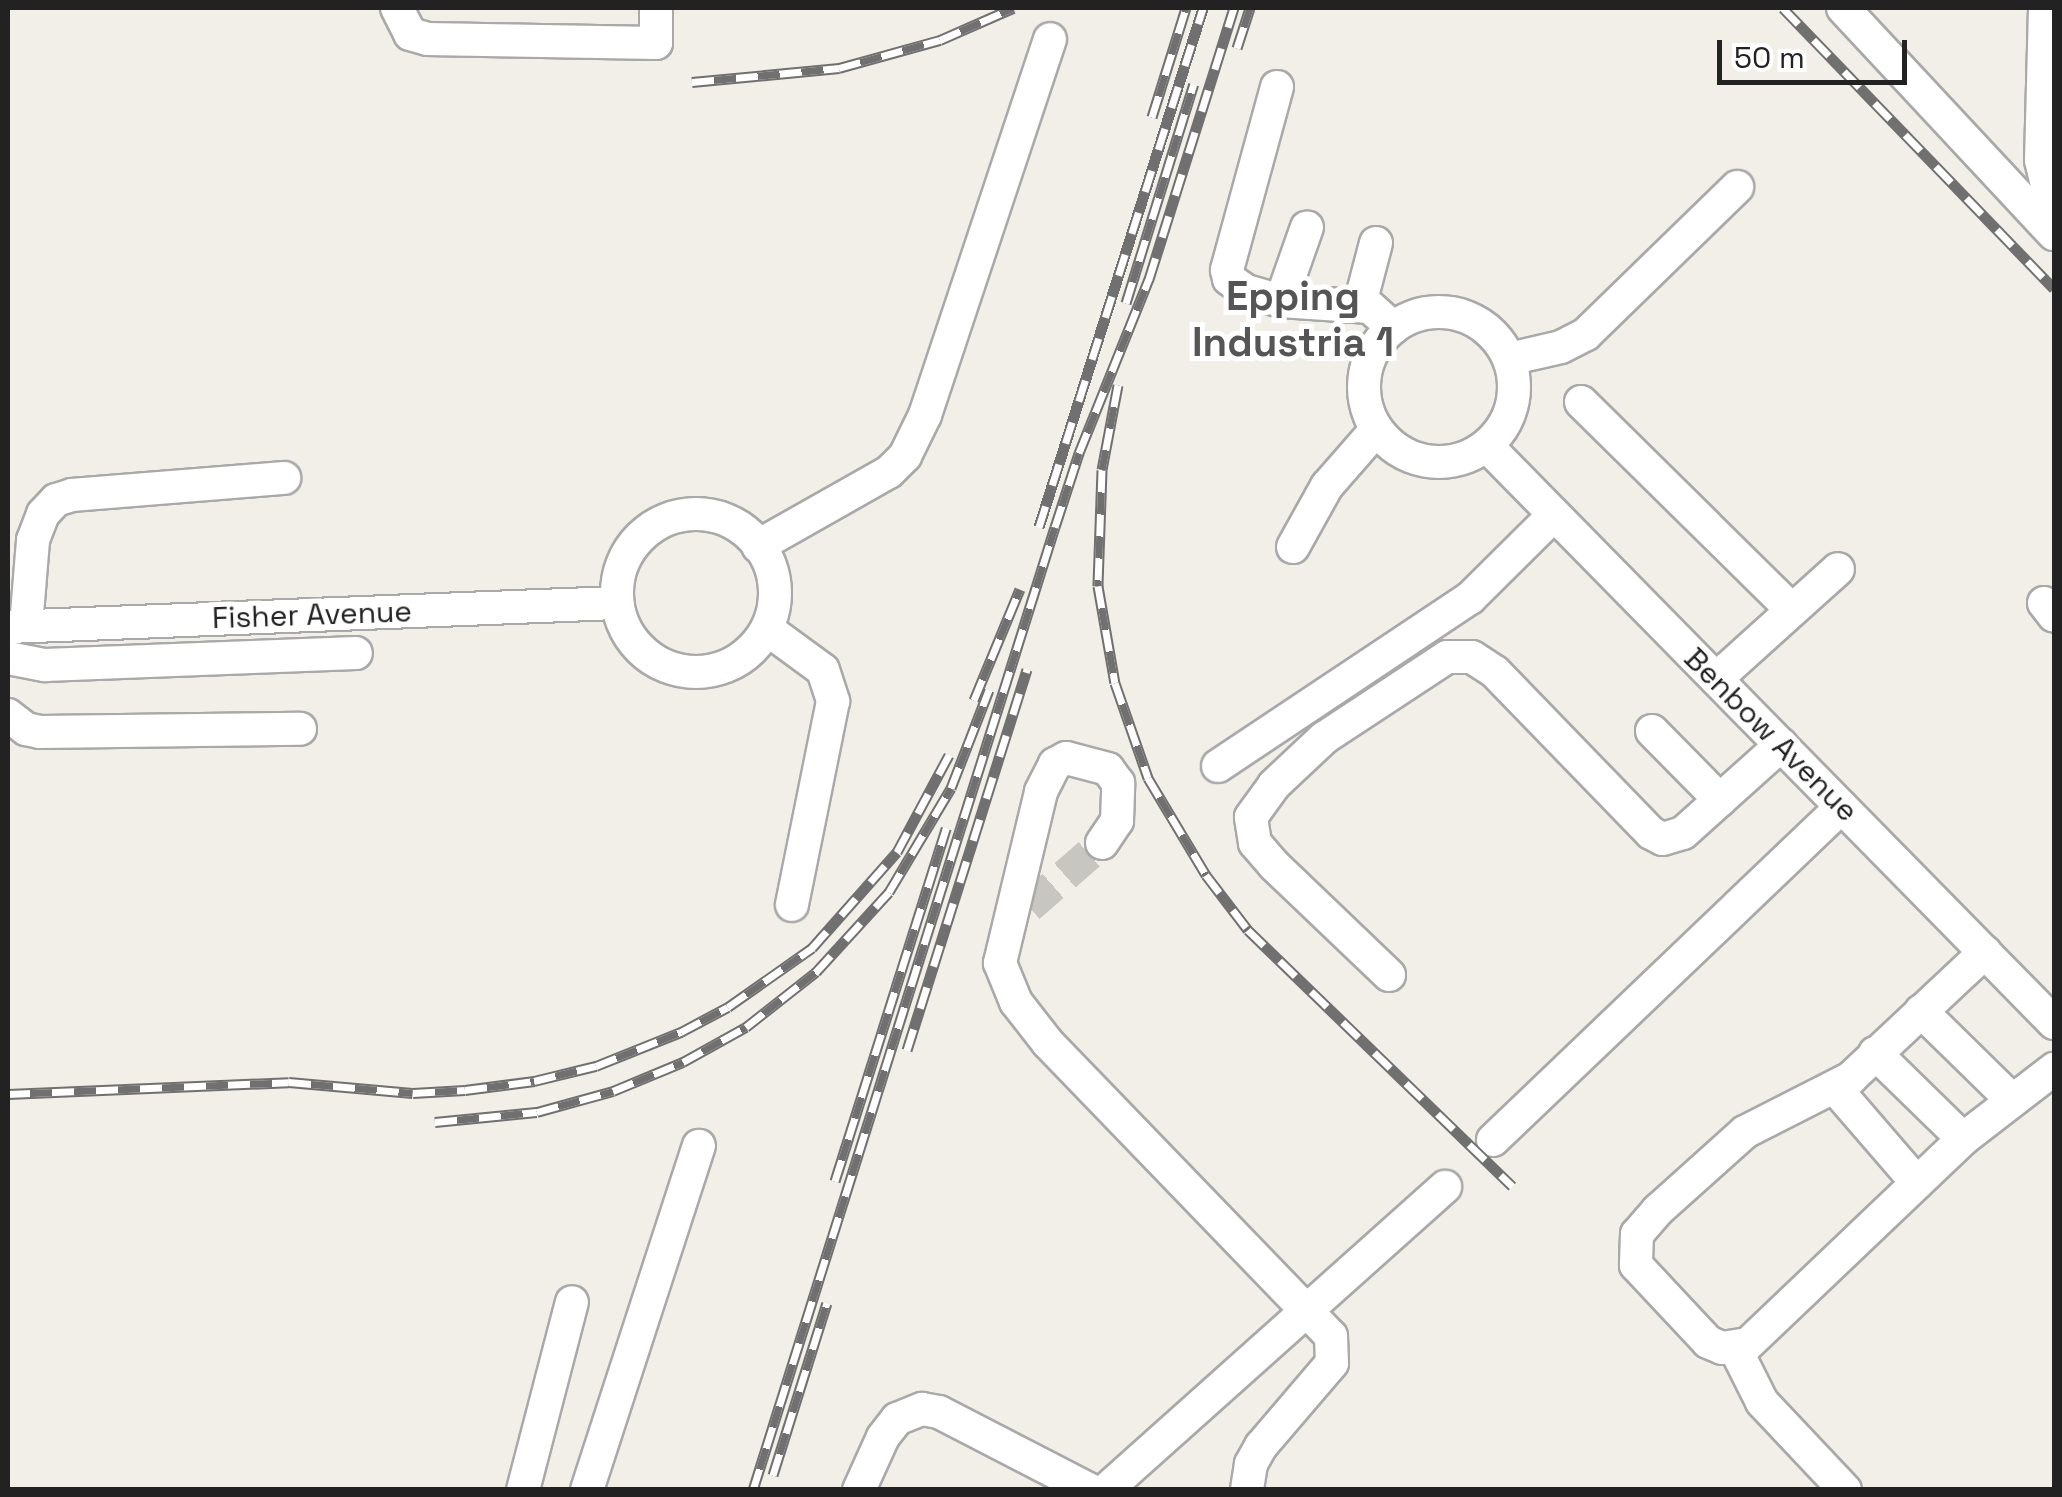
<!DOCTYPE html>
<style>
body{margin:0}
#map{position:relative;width:2062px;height:1497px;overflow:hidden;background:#f2efe9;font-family:"Space Grotesk",sans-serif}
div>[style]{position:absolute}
.minor-tunnel>*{height:32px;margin-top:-16px;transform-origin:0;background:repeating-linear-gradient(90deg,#c8c6c1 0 32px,transparent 0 48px)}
.roads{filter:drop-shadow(2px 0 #a9a9a9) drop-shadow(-2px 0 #a9a9a9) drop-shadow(0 2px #a9a9a9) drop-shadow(0 -2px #a9a9a9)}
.minor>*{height:32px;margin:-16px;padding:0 16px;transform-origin:16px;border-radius:16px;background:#fff}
.minor>.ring{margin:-16px;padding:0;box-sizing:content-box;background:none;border:32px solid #fff;border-radius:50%}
.rail>*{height:11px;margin-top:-5.5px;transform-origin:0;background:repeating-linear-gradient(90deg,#fff 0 22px,#707070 0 44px);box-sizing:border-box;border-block:2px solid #707070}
span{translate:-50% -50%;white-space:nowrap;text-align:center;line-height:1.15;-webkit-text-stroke:10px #fff;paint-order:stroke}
.street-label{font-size:30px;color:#222}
.district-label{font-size:40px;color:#555;font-weight:700}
.frame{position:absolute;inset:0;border:10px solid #222;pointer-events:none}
.scale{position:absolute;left:1717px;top:40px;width:190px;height:45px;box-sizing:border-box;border:5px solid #222;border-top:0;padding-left:12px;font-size:30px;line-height:35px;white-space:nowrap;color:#222;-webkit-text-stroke:8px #fff;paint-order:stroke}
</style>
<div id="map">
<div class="minor-tunnel">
<i style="left:1029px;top:907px;width:97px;rotate:-41.2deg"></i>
</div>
<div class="roads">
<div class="minor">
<i style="left:397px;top:8px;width:29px;rotate:63deg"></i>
<i style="left:410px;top:34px;width:18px;rotate:16deg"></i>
<i style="left:427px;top:39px;width:229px;rotate:1deg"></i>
<i style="left:656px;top:43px;width:35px;rotate:-90deg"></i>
<i style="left:1843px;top:8px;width:309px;rotate:47deg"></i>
<i style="left:2045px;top:8px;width:152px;rotate:91.5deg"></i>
<i style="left:2041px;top:160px;width:57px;rotate:76.7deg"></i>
<i style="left:1277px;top:87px;width:190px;rotate:105.3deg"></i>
<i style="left:1227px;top:270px;width:9px;rotate:77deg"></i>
<i style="left:1229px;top:279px;width:21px;rotate:35deg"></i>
<i style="left:1246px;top:291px;width:36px;rotate:16deg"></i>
<i style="left:1281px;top:301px;width:89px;rotate:3.9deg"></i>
<i style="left:1370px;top:307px;width:31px;rotate:42deg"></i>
<i style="left:1281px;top:301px;width:78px;rotate:-70.6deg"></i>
<i style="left:1360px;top:304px;width:63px;rotate:-75.3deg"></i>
<i class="ring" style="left:1364px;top:312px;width:118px;height:118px"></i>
<i style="left:1509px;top:359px;width:53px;rotate:-13deg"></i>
<i style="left:1561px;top:347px;width:28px;rotate:-27deg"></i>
<i style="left:1586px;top:334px;width:211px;rotate:-44.2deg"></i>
<i style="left:1581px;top:402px;width:296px;rotate:44.6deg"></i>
<i style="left:1487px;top:446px;width:809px;rotate:45.5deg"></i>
<i class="ring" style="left:617px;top:514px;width:126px;height:126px"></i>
<i style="left:758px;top:546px;width:150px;rotate:-29.5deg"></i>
<i style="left:889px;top:472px;width:23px;rotate:-45deg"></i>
<i style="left:905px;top:456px;width:46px;rotate:-64deg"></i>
<i style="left:925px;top:415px;width:396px;rotate:-71.6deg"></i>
<i style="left:1293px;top:547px;width:70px;rotate:-60.9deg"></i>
<i style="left:1327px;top:486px;width:74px;rotate:-48.8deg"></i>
<i style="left:2044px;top:603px;width:16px;rotate:52deg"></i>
<i style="left:26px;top:626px;width:86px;rotate:-85.3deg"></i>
<i style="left:33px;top:540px;width:28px;rotate:-69deg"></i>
<i style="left:43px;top:514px;width:19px;rotate:-47deg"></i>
<i style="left:56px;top:500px;width:17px;rotate:-17deg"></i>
<i style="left:72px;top:495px;width:213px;rotate:-4.6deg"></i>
<i style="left:8px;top:627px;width:609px;rotate:-2.26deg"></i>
<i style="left:767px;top:629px;width:69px;rotate:36.2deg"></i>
<i style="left:823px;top:670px;width:33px;rotate:72deg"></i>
<i style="left:833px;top:701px;width:208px;rotate:101.4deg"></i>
<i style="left:8px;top:658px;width:38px;rotate:11deg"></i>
<i style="left:45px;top:665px;width:311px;rotate:-2.2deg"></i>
<i style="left:1716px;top:679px;width:164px;rotate:-42deg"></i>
<i style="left:8px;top:715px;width:23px;rotate:38deg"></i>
<i style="left:26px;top:729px;width:14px;rotate:12deg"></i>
<i style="left:40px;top:732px;width:260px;rotate:-0.7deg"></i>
<i style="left:1652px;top:731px;width:97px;rotate:45.4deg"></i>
<i style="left:1218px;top:766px;width:303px;rotate:-33.7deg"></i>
<i style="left:1470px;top:598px;width:118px;rotate:-44.7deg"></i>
<i style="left:1102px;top:843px;width:27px;rotate:-56deg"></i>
<i style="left:1117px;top:821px;width:38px;rotate:-88deg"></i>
<i style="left:1118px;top:783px;width:17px;rotate:-126deg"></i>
<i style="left:1108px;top:769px;width:43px;rotate:-165.3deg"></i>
<i style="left:1066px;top:758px;width:13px;rotate:151deg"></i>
<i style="left:1055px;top:764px;width:31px;rotate:117deg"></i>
<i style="left:1041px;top:792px;width:176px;rotate:103.5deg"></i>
<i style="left:1000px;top:963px;width:42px;rotate:67.7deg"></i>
<i style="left:1016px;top:1002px;width:52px;rotate:52deg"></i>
<i style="left:1048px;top:1043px;width:407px;rotate:46deg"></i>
<i style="left:1331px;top:1336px;width:27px;rotate:88deg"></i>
<i style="left:1332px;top:1363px;width:109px;rotate:130.5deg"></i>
<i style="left:1261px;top:1446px;width:21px;rotate:119deg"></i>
<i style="left:1251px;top:1464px;width:26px;rotate:99deg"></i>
<i style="left:1985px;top:952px;width:184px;rotate:136.8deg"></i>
<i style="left:1851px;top:1078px;width:119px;rotate:153deg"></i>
<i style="left:1745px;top:1132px;width:117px;rotate:138.1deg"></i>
<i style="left:1658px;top:1210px;width:32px;rotate:131deg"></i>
<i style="left:1637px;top:1234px;width:31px;rotate:92deg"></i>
<i style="left:1636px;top:1265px;width:105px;rotate:46.9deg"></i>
<i style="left:1708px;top:1342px;width:15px;rotate:23deg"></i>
<i style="left:1722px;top:1348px;width:26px;rotate:-9deg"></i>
<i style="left:1748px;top:1344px;width:297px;rotate:-43.6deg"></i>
<i style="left:1963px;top:1139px;width:115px;rotate:-37.6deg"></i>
<i style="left:1389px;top:975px;width:159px;rotate:-136.3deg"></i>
<i style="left:1274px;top:865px;width:29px;rotate:-131deg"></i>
<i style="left:1255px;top:843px;width:26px;rotate:-99deg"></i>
<i style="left:1251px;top:817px;width:39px;rotate:-54deg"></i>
<i style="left:1274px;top:785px;width:69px;rotate:-43.2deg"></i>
<i style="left:1324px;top:738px;width:147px;rotate:-33.4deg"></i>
<i style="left:1447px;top:657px;width:25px"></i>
<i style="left:1472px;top:657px;width:27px;rotate:33deg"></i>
<i style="left:1495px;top:672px;width:224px;rotate:45.9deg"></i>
<i style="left:1651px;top:833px;width:13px;rotate:27deg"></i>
<i style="left:1663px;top:839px;width:21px;rotate:-17deg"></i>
<i style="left:1683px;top:833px;width:132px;rotate:-41.9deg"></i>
<i style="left:1921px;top:1011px;width:127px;rotate:44.4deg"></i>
<i style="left:1875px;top:1053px;width:123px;rotate:44.3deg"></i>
<i style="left:1836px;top:1089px;width:124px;rotate:49.2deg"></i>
<i style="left:1493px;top:1140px;width:482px;rotate:-43.7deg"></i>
<i style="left:1735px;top:1348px;width:60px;rotate:63.4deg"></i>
<i style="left:1762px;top:1402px;width:121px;rotate:46.7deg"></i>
<i style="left:523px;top:1490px;width:194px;rotate:-75.4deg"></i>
<i style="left:587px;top:1490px;width:362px;rotate:-72deg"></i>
<i style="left:859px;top:1490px;width:58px;rotate:-65.6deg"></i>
<i style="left:883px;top:1437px;width:23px;rotate:-52deg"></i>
<i style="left:897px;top:1419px;width:27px;rotate:-22deg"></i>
<i style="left:922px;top:1409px;width:17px;rotate:10deg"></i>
<i style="left:939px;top:1412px;width:170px;rotate:27.3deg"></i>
<i style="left:1106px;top:1490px;width:455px;rotate:-41.8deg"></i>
</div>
</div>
<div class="rail">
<i style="left:1783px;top:8px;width:390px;rotate:46deg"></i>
<i style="left:1237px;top:48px;width:42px;rotate:-72deg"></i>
<i style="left:692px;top:82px;width:148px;rotate:-5.4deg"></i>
<i style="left:839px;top:68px;width:105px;rotate:-15.5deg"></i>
<i style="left:940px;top:40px;width:80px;rotate:-23.7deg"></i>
<i style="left:1152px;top:117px;width:114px;rotate:-72.7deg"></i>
<i style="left:1126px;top:303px;width:229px;rotate:-72.8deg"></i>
<i style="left:1118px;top:385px;width:86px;rotate:100.7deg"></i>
<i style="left:1102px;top:470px;width:116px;rotate:92deg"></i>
<i style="left:1098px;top:586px;width:98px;rotate:80.1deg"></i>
<i style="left:1115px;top:683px;width:101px;rotate:70.8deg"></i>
<i style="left:1148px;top:778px;width:113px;rotate:59.1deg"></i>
<i style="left:1206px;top:875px;width:69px;rotate:52.6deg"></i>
<i style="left:1248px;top:930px;width:368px;rotate:44.1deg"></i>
<i style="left:1039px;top:527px;width:544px;rotate:-72.46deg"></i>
<i style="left:974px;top:700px;width:120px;rotate:-67.5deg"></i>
<i style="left:907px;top:1050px;width:399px;rotate:-72.5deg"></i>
<i style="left:8px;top:1094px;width:281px;rotate:-2.4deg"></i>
<i style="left:289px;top:1082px;width:124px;rotate:5.1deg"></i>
<i style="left:413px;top:1093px;width:52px;rotate:-3.3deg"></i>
<i style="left:465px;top:1090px;width:70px;rotate:-7.4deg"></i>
<i style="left:534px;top:1081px;width:64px;rotate:-13.6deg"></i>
<i style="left:596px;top:1066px;width:92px;rotate:-21.8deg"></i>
<i style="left:681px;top:1032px;width:53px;rotate:-28deg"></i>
<i style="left:728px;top:1007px;width:103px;rotate:-35.1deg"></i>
<i style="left:812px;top:948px;width:128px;rotate:-48.5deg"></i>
<i style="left:897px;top:852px;width:110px;rotate:-61.8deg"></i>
<i style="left:435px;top:1122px;width:102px;rotate:-5.6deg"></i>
<i style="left:537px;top:1112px;width:79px;rotate:-15.4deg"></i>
<i style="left:613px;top:1091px;width:76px;rotate:-22.5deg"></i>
<i style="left:683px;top:1062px;width:72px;rotate:-29.1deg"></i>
<i style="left:746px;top:1027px;width:89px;rotate:-38.2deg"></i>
<i style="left:816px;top:972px;width:108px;rotate:-47.6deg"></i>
<i style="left:889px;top:892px;width:121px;rotate:-59.2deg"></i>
<i style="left:951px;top:788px;width:105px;rotate:-68.8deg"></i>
<i style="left:835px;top:1181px;width:370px;rotate:-72.5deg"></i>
<i style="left:773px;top:1475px;width:180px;rotate:-72.6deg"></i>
<i style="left:753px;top:1490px;width:1009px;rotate:-72.59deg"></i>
<i style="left:1055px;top:527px;width:78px;rotate:-72deg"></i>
<i style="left:1079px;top:453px;width:188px;rotate:-68.1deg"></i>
<i style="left:1149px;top:279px;width:284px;rotate:-72.6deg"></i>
</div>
<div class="street-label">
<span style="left:312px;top:615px;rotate:-2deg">Fisher Avenue</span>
<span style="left:1771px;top:735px;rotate:45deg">Benbow Avenue</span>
</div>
<div class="district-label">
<span style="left:1293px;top:320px">Epping<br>Industria 1</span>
</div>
<div class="frame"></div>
<div class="scale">50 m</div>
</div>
